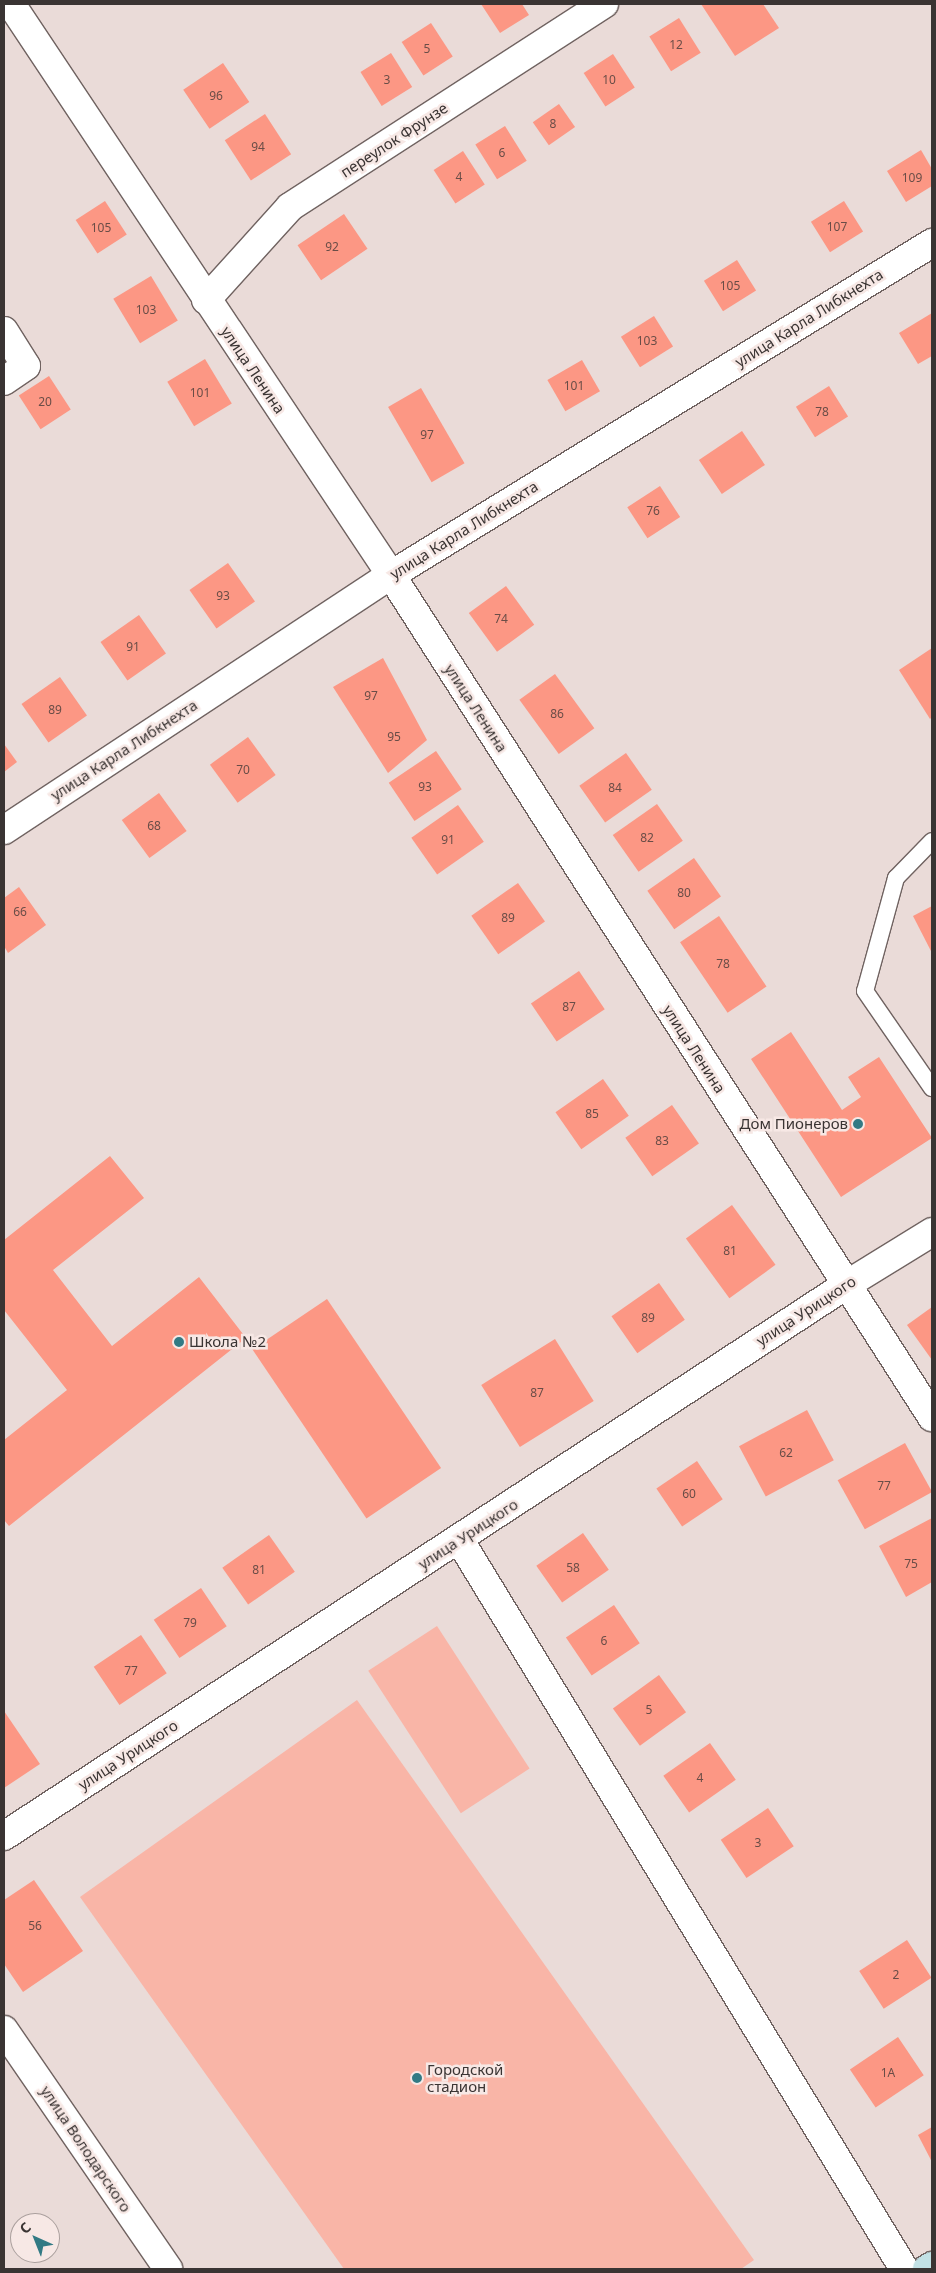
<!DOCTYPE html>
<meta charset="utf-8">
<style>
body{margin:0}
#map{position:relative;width:936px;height:2273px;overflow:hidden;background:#eadbd8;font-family:"Noto Sans",sans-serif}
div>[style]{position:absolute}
.green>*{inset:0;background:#f9b5a7;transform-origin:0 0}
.building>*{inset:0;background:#fc9784;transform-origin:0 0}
.roads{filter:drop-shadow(1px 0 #706361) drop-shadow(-1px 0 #706361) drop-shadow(0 1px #706361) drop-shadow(0 -1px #706361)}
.lane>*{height:16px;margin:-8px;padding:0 8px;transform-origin:8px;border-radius:8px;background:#fff}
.street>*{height:28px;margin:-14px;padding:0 14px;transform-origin:14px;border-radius:14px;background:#fff}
.secondary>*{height:28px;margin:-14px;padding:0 14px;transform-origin:14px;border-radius:14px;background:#c2e1e5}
.dots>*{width:14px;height:14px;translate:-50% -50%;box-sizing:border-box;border:2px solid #f7e8e5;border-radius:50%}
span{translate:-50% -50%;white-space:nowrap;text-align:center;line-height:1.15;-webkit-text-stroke:5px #f7e8e5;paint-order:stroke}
.number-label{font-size:12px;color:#6a4d47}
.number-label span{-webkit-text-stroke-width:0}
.street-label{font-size:15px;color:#3a3433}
.poi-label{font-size:15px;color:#3a3433}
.right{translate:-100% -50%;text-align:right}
.left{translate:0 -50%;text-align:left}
.frame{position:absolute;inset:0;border:5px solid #3a3433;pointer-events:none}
.north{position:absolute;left:10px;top:2213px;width:50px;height:50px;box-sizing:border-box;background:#f7e8e5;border:1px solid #aba09e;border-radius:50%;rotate:316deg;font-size:14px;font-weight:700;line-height:20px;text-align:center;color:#3a3433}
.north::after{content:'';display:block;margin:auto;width:18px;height:22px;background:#327a84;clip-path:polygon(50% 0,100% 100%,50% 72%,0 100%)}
</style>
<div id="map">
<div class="green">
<i style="left:437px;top:1626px;width:170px;height:82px;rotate:57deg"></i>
<i style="clip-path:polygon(357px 1700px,754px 2260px,741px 2269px,344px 2269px,80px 1897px)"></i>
</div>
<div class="building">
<i style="clip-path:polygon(481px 4px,522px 4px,529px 15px,500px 33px)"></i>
<i style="clip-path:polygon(701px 4px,763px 4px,779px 28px,735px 56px)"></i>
<i style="left:679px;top:18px;width:41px;height:35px;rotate:58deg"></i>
<i style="left:431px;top:23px;width:40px;height:35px;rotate:57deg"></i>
<i style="left:391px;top:53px;width:40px;height:36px;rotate:58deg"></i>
<i style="left:613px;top:54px;width:40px;height:35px;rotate:57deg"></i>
<i style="left:223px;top:63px;width:47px;height:48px;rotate:56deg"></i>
<i style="left:559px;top:104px;width:28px;height:32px;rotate:55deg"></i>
<i style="left:265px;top:114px;width:48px;height:48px;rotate:57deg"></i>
<i style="left:505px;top:126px;width:41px;height:35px;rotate:58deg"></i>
<i style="clip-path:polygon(921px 150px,932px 169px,932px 186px,906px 202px,887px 171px)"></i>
<i style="left:463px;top:151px;width:40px;height:35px;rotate:57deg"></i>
<i style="left:105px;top:201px;width:40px;height:35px;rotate:57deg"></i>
<i style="left:844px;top:201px;width:36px;height:39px;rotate:58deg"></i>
<i style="left:344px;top:214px;width:42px;height:56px;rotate:56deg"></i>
<i style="left:737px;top:260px;width:36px;height:39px;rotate:58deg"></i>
<i style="left:151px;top:276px;width:52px;height:44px;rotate:59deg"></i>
<i style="clip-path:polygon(932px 313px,932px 356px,918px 364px,899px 333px)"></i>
<i style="left:654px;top:316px;width:36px;height:39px;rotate:58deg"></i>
<i style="left:205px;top:359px;width:52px;height:44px;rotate:59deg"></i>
<i style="left:582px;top:360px;width:36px;height:40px;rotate:60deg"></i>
<i style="left:49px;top:376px;width:40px;height:36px;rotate:57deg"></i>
<i style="left:829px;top:386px;width:36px;height:39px;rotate:58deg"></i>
<i style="left:421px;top:388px;width:87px;height:38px;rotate:60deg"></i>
<i style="left:742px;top:431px;width:41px;height:52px;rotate:56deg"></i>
<i style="left:660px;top:486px;width:37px;height:39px;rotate:57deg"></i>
<i style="left:228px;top:563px;width:47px;height:47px;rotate:55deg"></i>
<i style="left:506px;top:586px;width:48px;height:46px;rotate:54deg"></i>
<i style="left:139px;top:615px;width:47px;height:47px;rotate:55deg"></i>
<i style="clip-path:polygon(932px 648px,932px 717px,930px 719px,899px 670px)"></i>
<i style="clip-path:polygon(383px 658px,427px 740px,388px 773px,333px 687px)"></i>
<i style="left:555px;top:674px;width:67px;height:44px;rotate:54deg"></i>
<i style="left:60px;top:677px;width:47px;height:47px;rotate:55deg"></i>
<i style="left:248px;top:737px;width:47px;height:47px;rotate:54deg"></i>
<i style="clip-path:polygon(4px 744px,17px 762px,4px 772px)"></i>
<i style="left:436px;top:751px;width:46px;height:57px;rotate:56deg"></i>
<i style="left:626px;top:753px;width:45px;height:57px;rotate:55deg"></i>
<i style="left:159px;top:793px;width:47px;height:46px;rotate:54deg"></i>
<i style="left:657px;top:804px;width:45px;height:54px;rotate:55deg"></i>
<i style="left:458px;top:805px;width:45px;height:57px;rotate:55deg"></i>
<i style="left:694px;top:858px;width:47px;height:57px;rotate:55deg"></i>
<i style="left:518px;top:883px;width:47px;height:57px;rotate:55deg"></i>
<i style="clip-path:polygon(19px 887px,46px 925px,8px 953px,4px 946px,4px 898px)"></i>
<i style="clip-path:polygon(932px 906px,932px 953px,913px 916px)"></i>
<i style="left:719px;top:916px;width:85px;height:47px;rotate:56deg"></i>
<i style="left:579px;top:971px;width:46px;height:58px;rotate:56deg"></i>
<i style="clip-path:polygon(791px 1032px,842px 1110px,861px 1097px,848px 1077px,879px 1057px,932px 1138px,841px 1197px,751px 1059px)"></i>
<i style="left:603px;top:1079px;width:45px;height:58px;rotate:55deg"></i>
<i style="left:672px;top:1105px;width:47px;height:57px;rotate:55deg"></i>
<i style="clip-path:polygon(110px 1156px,144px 1198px,53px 1270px,112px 1346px,199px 1277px,246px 1338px,9px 1526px,4px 1520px,4px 1440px,67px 1390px,4px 1310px,4px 1240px)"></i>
<i style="left:732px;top:1205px;width:74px;height:57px;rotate:54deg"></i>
<i style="left:659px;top:1283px;width:45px;height:58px;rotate:55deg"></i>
<i style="left:327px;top:1299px;width:204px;height:90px;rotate:56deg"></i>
<i style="clip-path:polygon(932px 1307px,932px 1360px,907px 1325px)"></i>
<i style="left:555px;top:1339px;width:73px;height:87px;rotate:58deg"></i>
<i style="left:807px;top:1410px;width:57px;height:77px;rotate:62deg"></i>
<i style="left:905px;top:1443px;width:56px;height:77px;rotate:61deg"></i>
<i style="left:697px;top:1461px;width:46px;height:49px;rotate:56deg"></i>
<i style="clip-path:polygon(932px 1518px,932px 1582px,906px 1597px,879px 1546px)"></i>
<i style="left:583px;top:1533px;width:45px;height:57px;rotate:55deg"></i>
<i style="left:269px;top:1535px;width:45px;height:57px;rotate:55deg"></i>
<i style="left:201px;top:1588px;width:46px;height:57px;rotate:56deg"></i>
<i style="left:614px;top:1605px;width:46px;height:58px;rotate:56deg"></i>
<i style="left:141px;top:1635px;width:46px;height:57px;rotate:56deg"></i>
<i style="left:659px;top:1675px;width:46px;height:57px;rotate:54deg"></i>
<i style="clip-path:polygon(4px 1711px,40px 1764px,4px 1788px)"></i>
<i style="left:710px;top:1743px;width:45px;height:57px;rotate:55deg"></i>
<i style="left:768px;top:1808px;width:46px;height:57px;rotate:56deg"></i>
<i style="clip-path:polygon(34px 1880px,83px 1951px,23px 1992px,4px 1964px,4px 1900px)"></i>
<i style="left:907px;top:1940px;width:45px;height:57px;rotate:57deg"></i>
<i style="left:898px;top:2037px;width:46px;height:58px;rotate:56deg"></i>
<i style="clip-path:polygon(932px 2127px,932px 2162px,918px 2135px)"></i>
</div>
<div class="roads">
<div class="lane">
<i style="left:932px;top:841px;width:52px;rotate:134.2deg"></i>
<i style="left:896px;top:878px;width:117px;rotate:105.3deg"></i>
<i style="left:865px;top:991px;width:118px;rotate:55.4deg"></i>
</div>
<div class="street">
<i style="left:11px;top:4px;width:686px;rotate:56.36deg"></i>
<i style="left:391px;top:575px;width:1001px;rotate:57.28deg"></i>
<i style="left:206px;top:300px;width:125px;rotate:-47.9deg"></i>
<i style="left:290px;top:207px;width:374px;rotate:-32.9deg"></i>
<i style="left:4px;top:331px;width:41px;rotate:57.8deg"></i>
<i style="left:26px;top:366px;width:27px;rotate:146deg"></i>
<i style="left:4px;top:830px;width:463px;rotate:-33.4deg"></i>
<i style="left:391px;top:575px;width:635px;rotate:-31.54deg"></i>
<i style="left:459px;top:1539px;width:855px;rotate:58.63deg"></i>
<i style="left:4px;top:1836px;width:1006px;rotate:-33.2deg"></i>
<i style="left:846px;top:1285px;width:101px;rotate:-31.6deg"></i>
<i style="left:4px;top:2030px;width:290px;rotate:55.5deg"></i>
</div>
<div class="secondary">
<i style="left:927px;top:2269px;width:6px;rotate:-31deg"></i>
</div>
</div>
<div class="dots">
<i style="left:858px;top:1124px;background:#327a84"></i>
<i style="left:179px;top:1342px;background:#327a84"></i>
<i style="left:417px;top:2078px;background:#327a84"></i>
</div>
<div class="number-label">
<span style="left:676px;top:45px">12</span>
<span style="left:427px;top:49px">5</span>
<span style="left:387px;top:80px">3</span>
<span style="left:609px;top:80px">10</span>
<span style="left:216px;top:96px">96</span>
<span style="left:553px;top:124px">8</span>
<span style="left:258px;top:147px">94</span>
<span style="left:502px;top:153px">6</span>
<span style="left:459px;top:177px">4</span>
<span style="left:912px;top:178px">109</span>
<span style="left:837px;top:227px">107</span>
<span style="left:101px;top:228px">105</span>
<span style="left:332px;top:247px">92</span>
<span style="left:730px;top:286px">105</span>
<span style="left:146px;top:310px">103</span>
<span style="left:647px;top:341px">103</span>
<span style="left:574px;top:386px">101</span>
<span style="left:200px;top:393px">101</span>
<span style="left:45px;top:402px">20</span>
<span style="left:822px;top:412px">78</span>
<span style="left:427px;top:435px">97</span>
<span style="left:653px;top:511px">76</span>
<span style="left:223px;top:596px">93</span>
<span style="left:501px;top:619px">74</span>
<span style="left:133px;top:647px">91</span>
<span style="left:371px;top:696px">97</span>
<span style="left:55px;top:710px">89</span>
<span style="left:557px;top:714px">86</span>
<span style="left:394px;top:737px">95</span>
<span style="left:243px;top:770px">70</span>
<span style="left:425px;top:787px">93</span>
<span style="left:615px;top:788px">84</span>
<span style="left:154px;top:826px">68</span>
<span style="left:647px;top:838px">82</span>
<span style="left:448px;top:840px">91</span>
<span style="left:684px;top:893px">80</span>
<span style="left:20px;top:912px">66</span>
<span style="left:508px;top:918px">89</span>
<span style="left:723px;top:964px">78</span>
<span style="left:569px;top:1007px">87</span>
<span style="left:592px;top:1114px">85</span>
<span style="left:662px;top:1141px">83</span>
<span style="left:730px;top:1251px">81</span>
<span style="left:648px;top:1318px">89</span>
<span style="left:537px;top:1393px">87</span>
<span style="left:786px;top:1453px">62</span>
<span style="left:884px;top:1486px">77</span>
<span style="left:689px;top:1494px">60</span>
<span style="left:911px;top:1564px">75</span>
<span style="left:573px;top:1568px">58</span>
<span style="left:259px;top:1570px">81</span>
<span style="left:190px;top:1623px">79</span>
<span style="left:604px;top:1641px">6</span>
<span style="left:131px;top:1671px">77</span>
<span style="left:649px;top:1710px">5</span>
<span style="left:700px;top:1778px">4</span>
<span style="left:758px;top:1843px">3</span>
<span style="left:35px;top:1926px">56</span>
<span style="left:896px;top:1975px">2</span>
<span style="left:888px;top:2073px">1А</span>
</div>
<div class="street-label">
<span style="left:394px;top:140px;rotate:-33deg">переулок Фрунзе</span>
<span style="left:809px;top:318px;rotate:-32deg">улица Карла Либкнехта</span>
<span style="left:253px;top:370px;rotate:56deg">улица Ленина</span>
<span style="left:464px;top:530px;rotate:-32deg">улица Карла Либкнехта</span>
<span style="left:476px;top:708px;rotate:57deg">улица Ленина</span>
<span style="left:124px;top:750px;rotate:-33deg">улица Карла Либкнехта</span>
<span style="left:694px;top:1049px;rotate:57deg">улица Ленина</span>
<span style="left:806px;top:1311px;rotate:-33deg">улица Урицкого</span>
<span style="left:468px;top:1534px;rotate:-33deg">улица Урицкого</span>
<span style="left:128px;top:1755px;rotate:-33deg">улица Урицкого</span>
<span style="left:86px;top:2149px;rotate:56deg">улица Володарского</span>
</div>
<div class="poi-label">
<span class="right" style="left:848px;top:1124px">Дом Пионеров</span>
<span class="left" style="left:189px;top:1342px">Школа №2</span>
<span class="left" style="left:427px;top:2078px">Городской<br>стадион</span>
</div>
<div class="frame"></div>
<div class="north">С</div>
</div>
